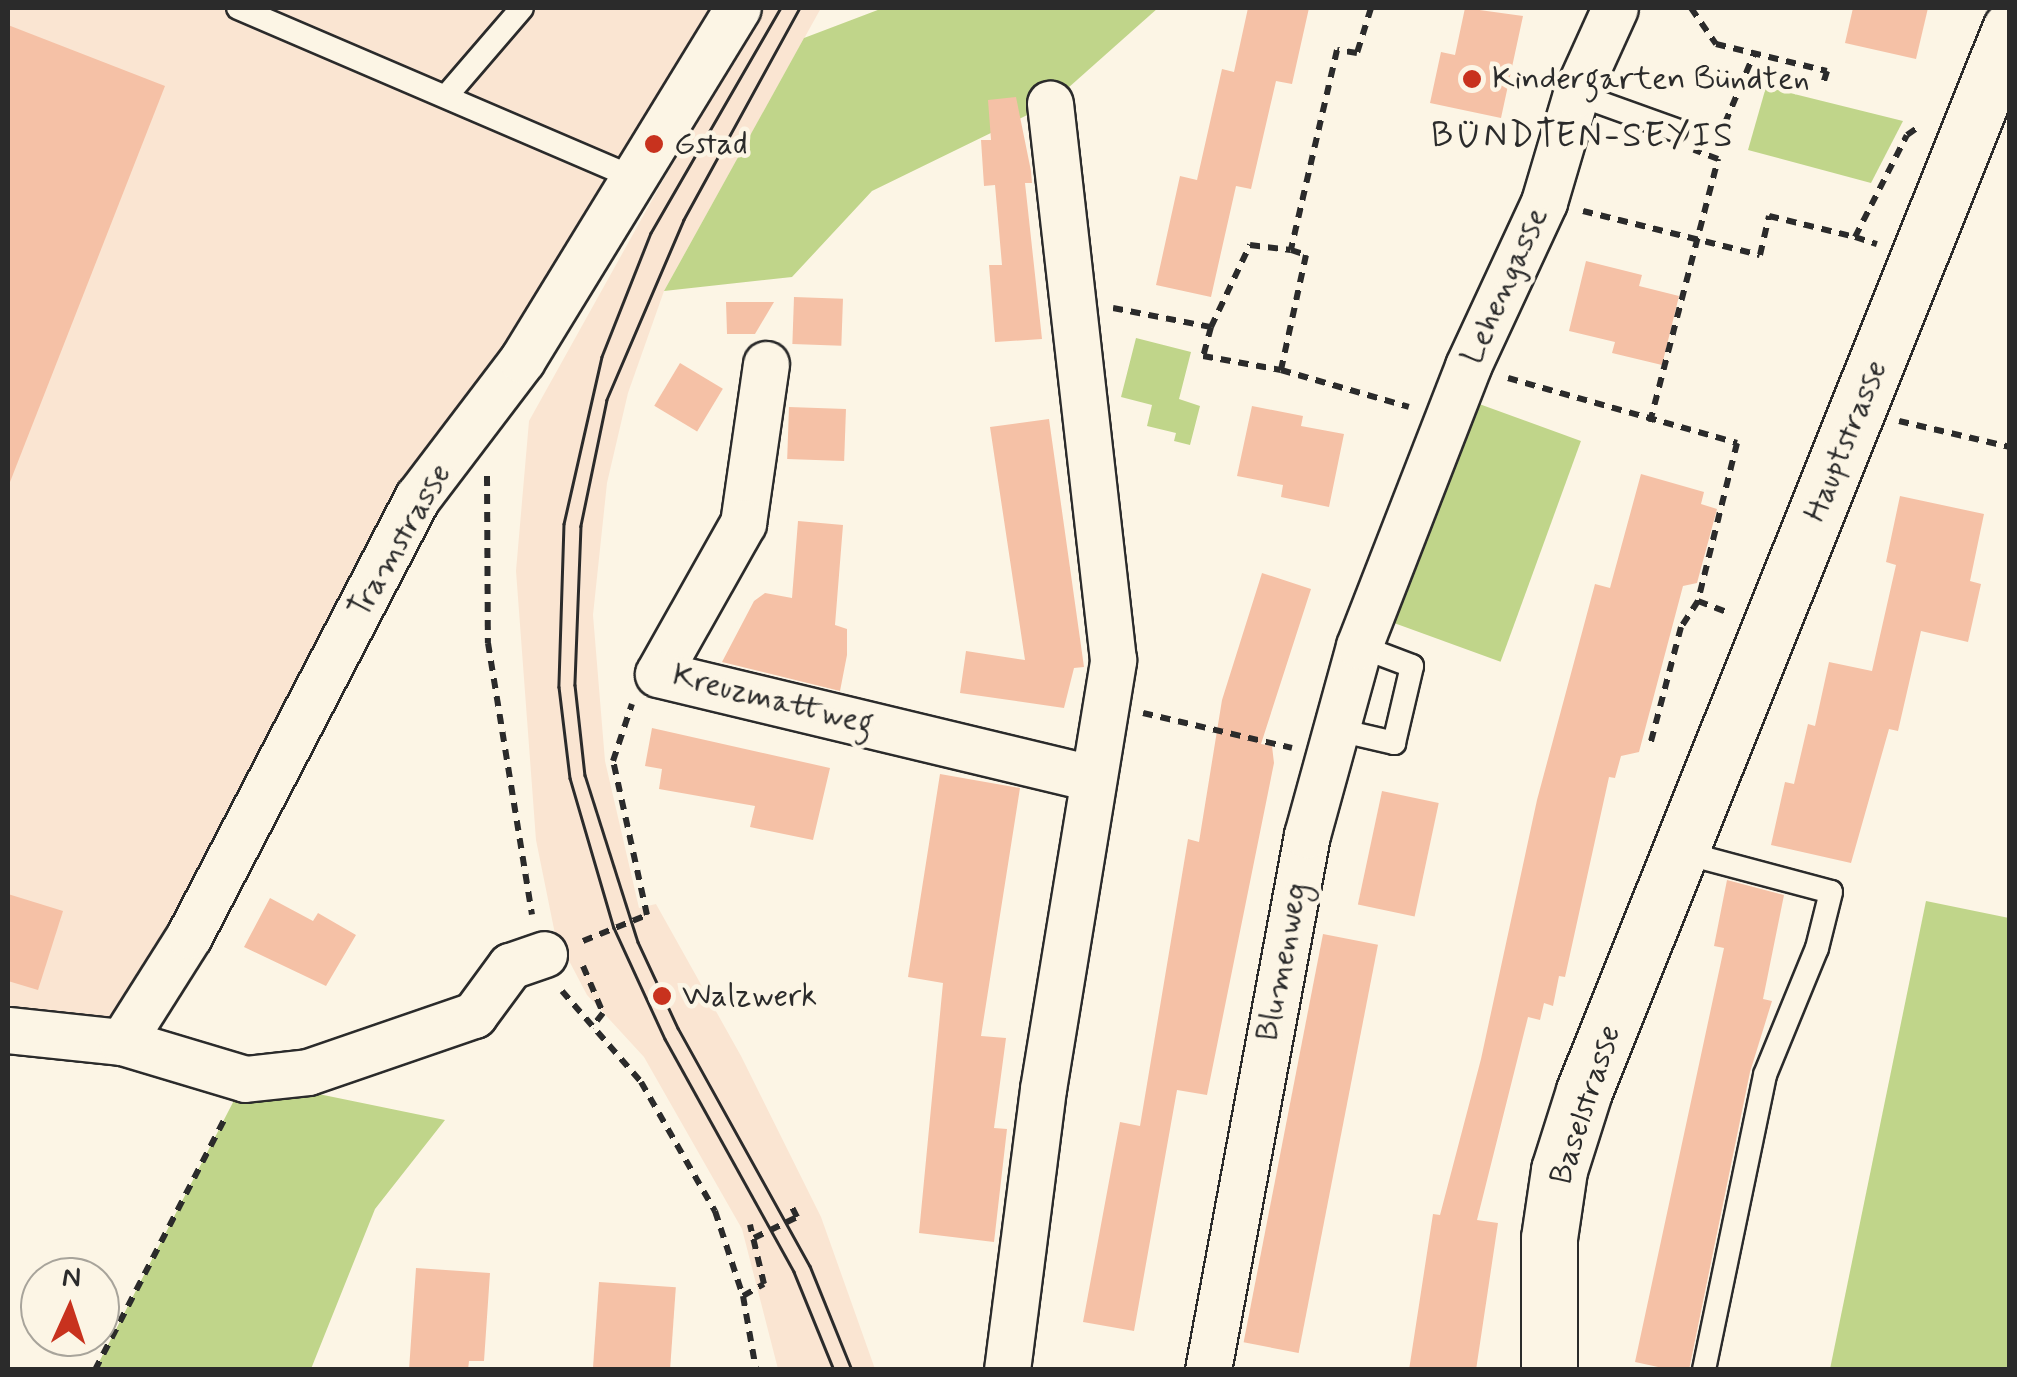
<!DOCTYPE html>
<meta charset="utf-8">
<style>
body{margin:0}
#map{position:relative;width:2017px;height:1377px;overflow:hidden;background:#fcf5e5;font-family:Mynerve,sans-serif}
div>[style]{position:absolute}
.built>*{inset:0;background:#fae5d2}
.green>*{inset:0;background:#c0d58a;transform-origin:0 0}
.building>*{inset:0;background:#f5c1a6;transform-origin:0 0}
.path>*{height:6px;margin-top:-3px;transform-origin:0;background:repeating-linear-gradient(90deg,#2b2b2b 0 10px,transparent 0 18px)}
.roads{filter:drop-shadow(2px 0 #2b2b2b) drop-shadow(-2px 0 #2b2b2b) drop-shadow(0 2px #2b2b2b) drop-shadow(0 -2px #2b2b2b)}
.service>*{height:22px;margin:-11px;padding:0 11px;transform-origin:11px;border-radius:11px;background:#fcf5e5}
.minor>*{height:45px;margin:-22.5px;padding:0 22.5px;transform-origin:22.5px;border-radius:22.5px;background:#fcf5e5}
.secondary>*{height:55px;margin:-27.5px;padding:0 27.5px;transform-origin:27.5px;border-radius:27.5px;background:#fcf5e5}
.tram>*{height:2.5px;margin:-1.25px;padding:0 1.25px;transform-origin:1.25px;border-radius:1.25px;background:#2b2b2b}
.dots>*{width:28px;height:28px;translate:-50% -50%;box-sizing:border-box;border:5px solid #fcf5e5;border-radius:50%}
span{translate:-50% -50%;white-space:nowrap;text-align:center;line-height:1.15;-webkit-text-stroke:9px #fcf5e5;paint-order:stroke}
.poi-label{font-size:32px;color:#2b2b2b}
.left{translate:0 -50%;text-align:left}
.street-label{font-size:32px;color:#2b2b2b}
.neighbourhood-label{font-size:35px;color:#2b2b2b;letter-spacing:2.5px}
.frame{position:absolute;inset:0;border:10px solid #2b2b2b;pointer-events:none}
.north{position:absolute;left:20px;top:1257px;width:100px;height:100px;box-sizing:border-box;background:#fcf5e5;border:2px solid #a8a49b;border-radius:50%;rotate:3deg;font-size:28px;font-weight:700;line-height:40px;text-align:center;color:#2b2b2b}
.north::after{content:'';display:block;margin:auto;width:35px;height:45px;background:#c8321e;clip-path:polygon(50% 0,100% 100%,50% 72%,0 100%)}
</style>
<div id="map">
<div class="built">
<i style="clip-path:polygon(8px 8px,738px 8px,522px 360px,122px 1042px,8px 1030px)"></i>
<i style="clip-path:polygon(759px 8px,821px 8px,664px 291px,628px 393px,607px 483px,593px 615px,605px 761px,639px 908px,656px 904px,741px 1056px,821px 1217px,875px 1369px,778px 1369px,742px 1229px,644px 1057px,587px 995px,555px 934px,536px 840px,516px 571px,529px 421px)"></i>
</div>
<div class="green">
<i style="clip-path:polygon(883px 8px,1158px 8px,1050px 104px,872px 191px,792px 277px,664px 291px,804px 38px)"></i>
<i style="clip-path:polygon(1766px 87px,1903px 121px,1871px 183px,1748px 150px)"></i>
<i style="clip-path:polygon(1136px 338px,1191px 352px,1179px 399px,1200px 406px,1190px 445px,1174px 441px,1176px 433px,1147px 426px,1152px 405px,1121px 397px)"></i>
<i style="left:1471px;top:401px;width:117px;height:235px;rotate:20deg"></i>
<i style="clip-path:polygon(1926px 901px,2009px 918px,2009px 1369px,1830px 1369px)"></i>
<i style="clip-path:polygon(245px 1079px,445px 1120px,375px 1209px,311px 1369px,95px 1370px)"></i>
</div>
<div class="building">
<i style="clip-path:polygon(1248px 8px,1309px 8px,1292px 84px,1276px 81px,1251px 189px,1236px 186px,1211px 297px,1156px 285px,1180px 176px,1197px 180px,1222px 69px,1234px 72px)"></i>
<i style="clip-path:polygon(1465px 8px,1523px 16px,1501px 118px,1430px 103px,1441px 52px,1455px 55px)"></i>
<i style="clip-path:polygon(1853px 8px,1928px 8px,1916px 59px,1845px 43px)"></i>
<i style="clip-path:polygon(8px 25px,165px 86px,10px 482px,8px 482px)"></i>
<i style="clip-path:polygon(1016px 97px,1031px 171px,1032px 183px,1025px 183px,1042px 339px,995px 342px,989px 265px,1002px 265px,995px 185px,984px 186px,981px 140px,991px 140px,988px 100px)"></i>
<i style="clip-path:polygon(1586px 261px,1642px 275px,1639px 286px,1679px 296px,1662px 365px,1612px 353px,1615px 342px,1569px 331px)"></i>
<i style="left:794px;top:297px;width:49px;height:47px;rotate:2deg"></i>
<i style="clip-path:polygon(726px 302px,774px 302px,755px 334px,727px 334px)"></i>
<i style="left:680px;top:363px;width:50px;height:50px;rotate:31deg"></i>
<i style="clip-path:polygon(1252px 406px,1303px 416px,1301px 426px,1344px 434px,1329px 507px,1281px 497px,1283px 485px,1237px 476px)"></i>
<i style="left:789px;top:407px;width:57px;height:52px;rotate:2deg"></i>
<i style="clip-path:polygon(1049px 419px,1084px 667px,1074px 668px,1064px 708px,960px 693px,966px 651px,1025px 660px,990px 427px)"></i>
<i style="clip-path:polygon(1641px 474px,1704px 492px,1701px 504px,1717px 509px,1697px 583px,1683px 586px,1639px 752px,1621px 756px,1615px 778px,1609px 777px,1565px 977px,1559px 976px,1553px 1006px,1544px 1003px,1540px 1020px,1528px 1017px,1477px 1220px,1498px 1223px,1476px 1370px,1409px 1370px,1433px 1214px,1440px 1215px,1481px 1059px,1537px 800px,1595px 584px,1610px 588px)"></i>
<i style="clip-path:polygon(1900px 496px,1984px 514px,1970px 581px,1981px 584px,1968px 642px,1921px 631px,1898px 731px,1889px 729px,1851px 863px,1771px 845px,1785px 782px,1794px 784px,1808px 724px,1815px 726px,1829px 662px,1872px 671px,1896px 565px,1886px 562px)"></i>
<i style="clip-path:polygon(798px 521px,843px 525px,835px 625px,847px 629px,847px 655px,840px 691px,722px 662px,754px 601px,765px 593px,792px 598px)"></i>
<i style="clip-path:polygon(1262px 573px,1311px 589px,1261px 744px,1272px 746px,1274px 763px,1207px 1095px,1177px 1090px,1134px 1331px,1083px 1322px,1120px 1122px,1140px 1126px,1188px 839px,1199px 842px,1222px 700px)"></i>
<i style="clip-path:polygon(652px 728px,830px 768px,813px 840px,750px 827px,755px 806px,659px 789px,662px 769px,645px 766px)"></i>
<i style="clip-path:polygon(940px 774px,1020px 788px,981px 1036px,1006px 1038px,994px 1128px,1007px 1129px,994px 1242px,919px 1233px,943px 983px,908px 977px)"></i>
<i style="left:1382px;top:791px;width:58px;height:116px;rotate:12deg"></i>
<i style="clip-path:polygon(1727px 880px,1784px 895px,1763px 999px,1772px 1001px,1750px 1072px,1689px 1370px,1672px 1370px,1635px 1362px,1724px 948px,1714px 946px)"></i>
<i style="clip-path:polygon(8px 894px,63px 911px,38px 990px,8px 981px)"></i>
<i style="clip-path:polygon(270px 898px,313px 921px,318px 913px,356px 935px,326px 986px,244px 947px)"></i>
<i style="left:1323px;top:934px;width:56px;height:416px;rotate:11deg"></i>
<i style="clip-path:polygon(416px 1268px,490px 1273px,484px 1361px,469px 1361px,468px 1370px,409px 1370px)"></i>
<i style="left:599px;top:1282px;width:77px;height:86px;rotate:4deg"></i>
</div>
<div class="path">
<i style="left:1371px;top:8px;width:47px;rotate:107.3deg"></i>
<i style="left:1357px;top:53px;width:20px;rotate:-171deg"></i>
<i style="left:1337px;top:50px;width:205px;rotate:103deg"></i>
<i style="left:1291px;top:250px;width:16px;rotate:18deg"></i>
<i style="left:1306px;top:255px;width:118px;rotate:102.3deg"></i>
<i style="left:1281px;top:370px;width:133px;rotate:16.1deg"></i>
<i style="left:1691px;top:8px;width:44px;rotate:55.2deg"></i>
<i style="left:1716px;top:44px;width:114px;rotate:13.7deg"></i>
<i style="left:1827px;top:71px;width:14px;rotate:107deg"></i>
<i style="left:1701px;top:124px;width:24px;rotate:-2deg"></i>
<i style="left:1725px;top:123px;width:75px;rotate:-67.2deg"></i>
<i style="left:1583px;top:211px;width:182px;rotate:14deg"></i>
<i style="left:1760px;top:255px;width:40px;rotate:-77deg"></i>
<i style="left:1769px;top:216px;width:89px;rotate:13.7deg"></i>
<i style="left:1855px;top:237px;width:114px;rotate:-63deg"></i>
<i style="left:1907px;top:135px;width:12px;rotate:-35deg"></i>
<i style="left:1855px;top:237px;width:23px;rotate:18deg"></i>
<i style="left:1113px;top:308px;width:100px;rotate:11deg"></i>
<i style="left:1211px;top:327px;width:30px;rotate:105deg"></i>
<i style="left:1203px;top:356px;width:79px;rotate:10.2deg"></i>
<i style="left:1211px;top:327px;width:91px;rotate:-64.6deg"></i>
<i style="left:1250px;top:245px;width:41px;rotate:7deg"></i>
<i style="left:1508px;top:378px;width:238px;rotate:15.8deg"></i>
<i style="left:1737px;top:443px;width:163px;rotate:103.9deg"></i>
<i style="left:1698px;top:601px;width:31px;rotate:123deg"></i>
<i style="left:1681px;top:627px;width:122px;rotate:104.7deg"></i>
<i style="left:1899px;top:421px;width:114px;rotate:13.2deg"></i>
<i style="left:1650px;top:422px;width:272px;rotate:-75.5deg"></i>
<i style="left:1718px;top:159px;width:26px;rotate:-159deg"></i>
<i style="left:487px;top:476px;width:167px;rotate:89.7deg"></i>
<i style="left:488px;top:643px;width:275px;rotate:80.8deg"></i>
<i style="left:1698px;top:601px;width:33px;rotate:21deg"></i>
<i style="left:1143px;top:713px;width:153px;rotate:13.2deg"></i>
<i style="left:583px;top:941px;width:69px;rotate:-22.1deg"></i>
<i style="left:647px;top:915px;width:158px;rotate:-102.4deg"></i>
<i style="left:613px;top:761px;width:60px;rotate:-71.6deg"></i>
<i style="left:583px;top:966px;width:51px;rotate:66.9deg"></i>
<i style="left:603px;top:1013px;width:18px;rotate:128deg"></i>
<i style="left:562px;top:991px;width:121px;rotate:49deg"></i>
<i style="left:641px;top:1082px;width:149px;rotate:60.2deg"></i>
<i style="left:715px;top:1211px;width:89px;rotate:71.8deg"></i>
<i style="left:743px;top:1296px;width:75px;rotate:80deg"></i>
<i style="left:754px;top:1238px;width:48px;rotate:-26deg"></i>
<i style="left:797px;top:1217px;width:16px;rotate:-117deg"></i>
<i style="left:743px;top:1296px;width:24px;rotate:-30deg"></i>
<i style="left:764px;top:1284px;width:61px;rotate:-103.3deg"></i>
<i style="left:95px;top:1370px;width:286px;rotate:-62.7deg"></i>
</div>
<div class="roads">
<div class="service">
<i style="left:238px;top:8px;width:431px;rotate:23.2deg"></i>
<i style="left:448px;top:94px;width:113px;rotate:-49.3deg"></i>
<i style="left:1576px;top:94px;width:106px;rotate:19.8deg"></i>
<i style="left:1334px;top:729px;width:62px;rotate:13.1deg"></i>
<i style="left:1394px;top:743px;width:79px;rotate:-76.8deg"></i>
<i style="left:1412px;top:666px;width:57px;rotate:-159.3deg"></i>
<i style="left:1681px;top:852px;width:155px;rotate:14.9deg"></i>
<i style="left:1831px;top:892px;width:58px;rotate:104deg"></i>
<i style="left:1817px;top:948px;width:137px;rotate:112.3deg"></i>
<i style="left:1765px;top:1075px;width:301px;rotate:101.7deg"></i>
</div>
<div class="minor">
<i style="left:766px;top:364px;width:161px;rotate:98.2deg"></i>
<i style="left:743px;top:523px;width:173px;rotate:119.4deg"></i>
<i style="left:658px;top:674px;width:446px;rotate:13.5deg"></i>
<i style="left:8px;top:1030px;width:115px;rotate:6deg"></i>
<i style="left:122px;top:1042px;width:128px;rotate:16.7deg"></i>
<i style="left:245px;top:1079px;width:63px;rotate:-6.3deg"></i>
<i style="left:308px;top:1072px;width:176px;rotate:-19deg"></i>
<i style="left:474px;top:1015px;width:61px;rotate:-53.7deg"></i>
<i style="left:510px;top:966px;width:36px;rotate:-19deg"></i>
<i style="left:122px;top:1042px;width:125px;rotate:-57.7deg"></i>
<i style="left:189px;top:936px;width:495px;rotate:-62.5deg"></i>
<i style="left:418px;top:497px;width:172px;rotate:-52.8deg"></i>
<i style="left:522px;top:360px;width:413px;rotate:-58.5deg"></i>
<i style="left:1007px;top:1370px;width:283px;rotate:-82.7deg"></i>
<i style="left:1043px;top:1089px;width:435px;rotate:-80.7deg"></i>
<i style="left:1113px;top:660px;width:560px;rotate:-96.46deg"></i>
<i style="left:1208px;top:1370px;width:544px;rotate:-79.52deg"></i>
<i style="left:1307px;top:835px;width:196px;rotate:-74.6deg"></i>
<i style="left:1359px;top:646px;width:300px;rotate:-68.7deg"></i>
<i style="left:1468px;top:366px;width:181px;rotate:-65.1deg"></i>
<i style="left:1544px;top:202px;width:113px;rotate:-73.5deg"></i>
<i style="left:1576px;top:94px;width:94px;rotate:-65.6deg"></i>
</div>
<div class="secondary">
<i style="left:1549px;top:1370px;width:132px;rotate:-90deg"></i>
<i style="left:1549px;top:1238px;width:69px;rotate:-81.6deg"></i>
<i style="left:1559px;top:1170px;width:83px;rotate:-72.4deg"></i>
<i style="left:1584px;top:1091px;width:1144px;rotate:-68.14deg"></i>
</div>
</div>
<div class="tram">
<i style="left:781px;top:8px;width:260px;rotate:120deg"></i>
<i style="left:651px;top:233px;width:133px;rotate:111.6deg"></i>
<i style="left:602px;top:357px;width:171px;rotate:102.8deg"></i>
<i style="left:564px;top:524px;width:163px;rotate:91.8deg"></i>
<i style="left:559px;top:687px;width:92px;rotate:83.1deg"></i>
<i style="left:570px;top:778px;width:156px;rotate:73.7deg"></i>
<i style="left:614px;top:928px;width:122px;rotate:65.3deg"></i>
<i style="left:665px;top:1039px;width:266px;rotate:61deg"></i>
<i style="left:794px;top:1272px;width:106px;rotate:67.8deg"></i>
<i style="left:800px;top:8px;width:242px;rotate:118.7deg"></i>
<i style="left:684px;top:220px;width:196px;rotate:113.2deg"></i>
<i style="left:607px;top:400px;width:129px;rotate:101.7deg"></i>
<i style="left:581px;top:526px;width:159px;rotate:92.2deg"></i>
<i style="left:575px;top:685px;width:91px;rotate:83.7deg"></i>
<i style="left:585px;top:775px;width:175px;rotate:72.4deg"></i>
<i style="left:638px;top:942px;width:95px;rotate:65.1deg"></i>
<i style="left:678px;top:1028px;width:272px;rotate:61deg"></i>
<i style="left:810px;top:1266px;width:112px;rotate:68deg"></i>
</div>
<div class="dots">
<i style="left:1472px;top:79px;background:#c8321e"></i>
<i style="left:654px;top:144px;background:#c8321e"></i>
<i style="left:662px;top:996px;background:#c8321e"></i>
</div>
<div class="poi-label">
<span class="left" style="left:1492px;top:79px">Kindergarten Bündten</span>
<span class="left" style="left:674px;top:144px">Gstad</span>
<span class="left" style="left:682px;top:996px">Walzwerk</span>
</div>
<div class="street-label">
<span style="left:1505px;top:286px;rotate:-66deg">Lehengasse</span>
<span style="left:1846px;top:441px;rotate:-68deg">Hauptstrasse</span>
<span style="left:400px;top:541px;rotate:-60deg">Tramstrasse</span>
<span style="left:773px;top:700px;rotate:14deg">Kreuzmattweg</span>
<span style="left:1283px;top:962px;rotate:-79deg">Blumenweg</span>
<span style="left:1586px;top:1105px;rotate:-72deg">Baselstrasse</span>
</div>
<div class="neighbourhood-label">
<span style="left:1583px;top:136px">BÜNDTEN-SEYIS</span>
</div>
<div class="frame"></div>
<div class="north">N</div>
</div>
